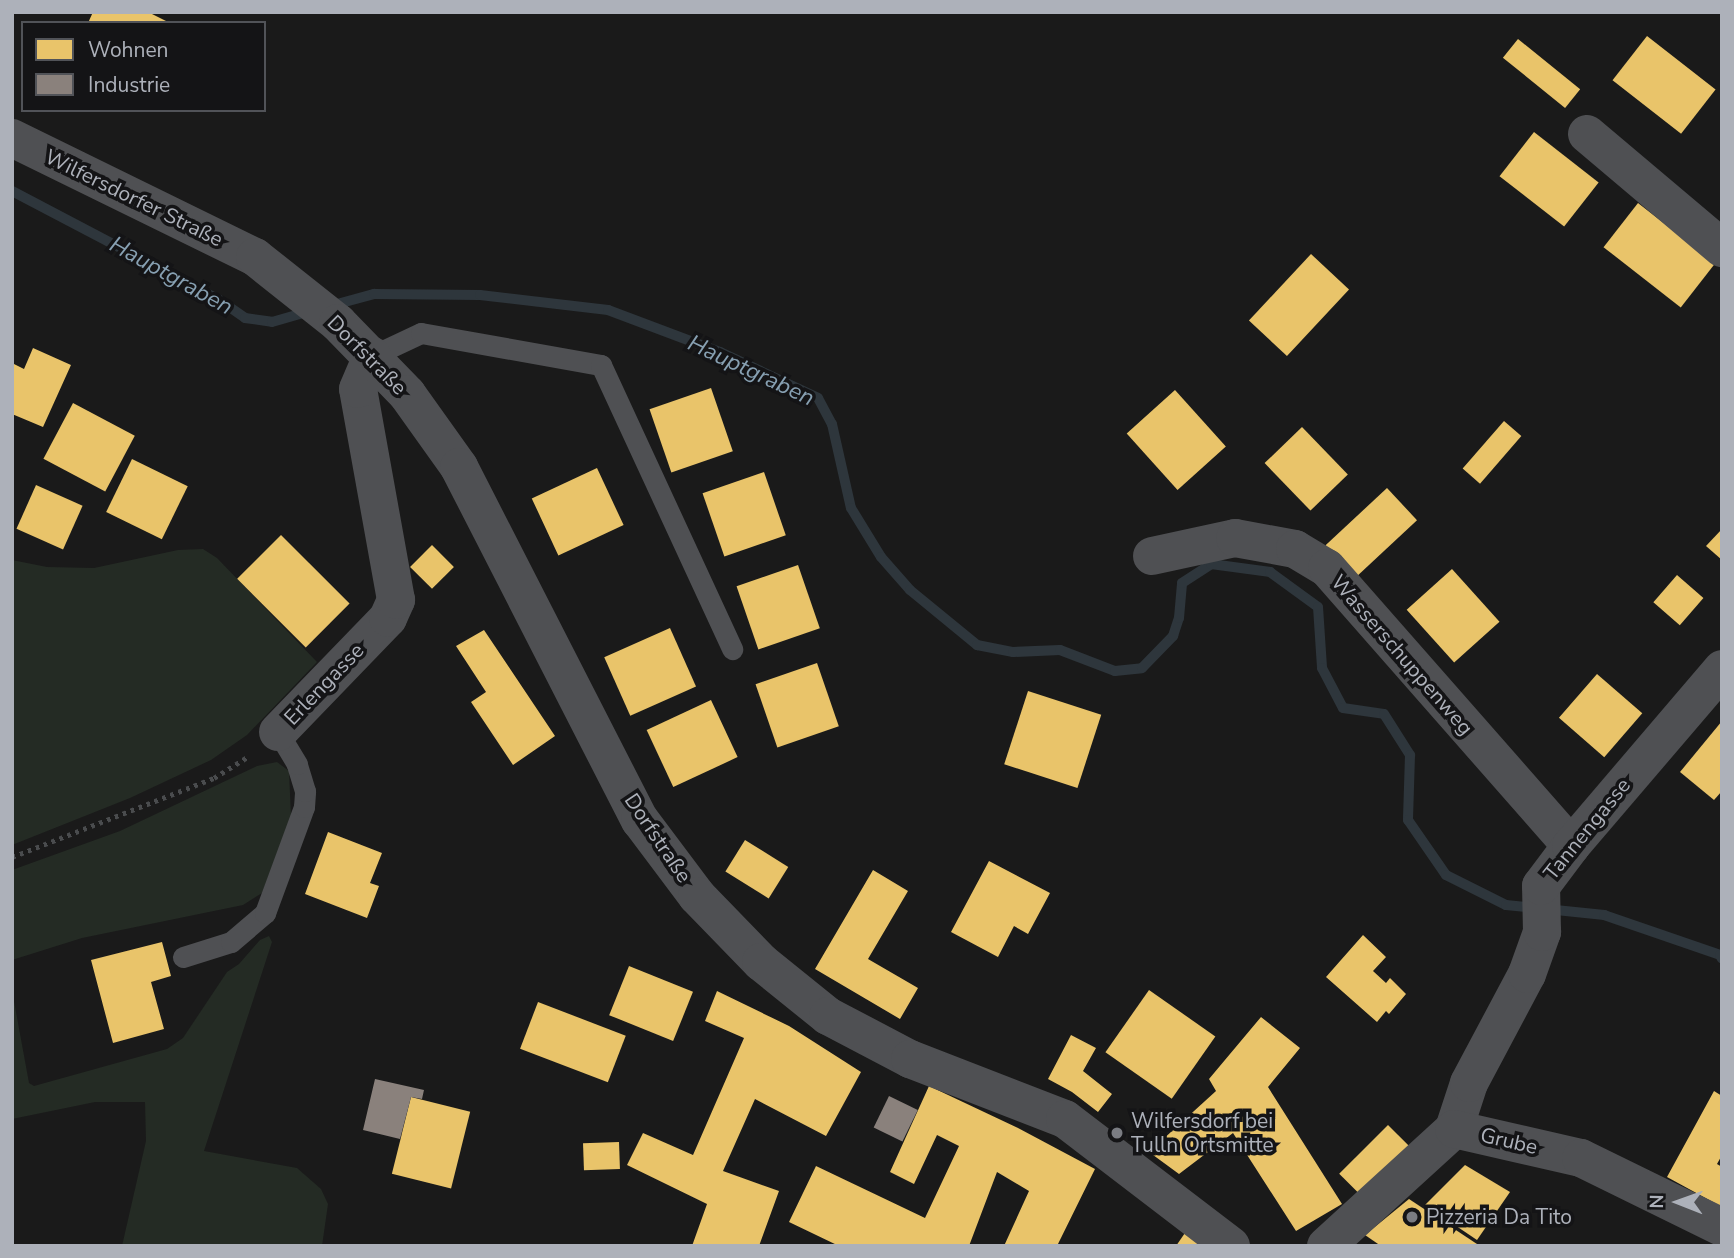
<!DOCTYPE html>
<meta charset="utf-8">
<style>
body{margin:0}
#map{position:relative;width:1734px;height:1258px;overflow:hidden;background:#1a1a1a;font-family:"Nunito Sans",sans-serif}
div>[style]{position:absolute}
.green>*{inset:0;background:#242b24}
.homes>*{inset:0;background:#e9c46a;transform-origin:0 0}
.industry>*{inset:0;background:#8a817c;transform-origin:0 0}
.stream>*{height:10px;margin:-5px;padding:0 5px;transform-origin:5px;border-radius:5px;background:#2e363c}
.path>*{height:4.5px;margin-top:-2.25px;transform-origin:0;background:repeating-linear-gradient(90deg,#4a4c4e 0 3.5px,transparent 0 8.5px)}
.service>*{height:21px;margin:-10.5px;padding:0 10.5px;transform-origin:10.5px;border-radius:10.5px;background:#4f5053}
.minor>*{height:38px;margin:-19px;padding:0 19px;transform-origin:19px;border-radius:19px;background:#4f5053}
.tertiary>*{height:38px;margin:-19px;padding:0 19px;transform-origin:19px;border-radius:19px;background:#4f5053}
.dots>*{width:19px;height:19px;translate:-50% -50%;box-sizing:border-box;border:4px solid #141416;border-radius:50%}
span{translate:-50% -50%;white-space:nowrap;text-align:center;line-height:1.15;-webkit-text-stroke:7px #141416;paint-order:stroke}
.street-label{font-size:21px;color:#adb1ba}
.poi-label{font-size:21px;color:#adb1ba}
.left{translate:0 -50%;text-align:left}
.water-label{font-size:23px;color:#87a0b2;font-style:italic}
.frame{position:absolute;inset:0;border:14px solid #adb1ba;pointer-events:none}
.legend{position:absolute;left:21px;top:21px;width:245px;height:91px;box-sizing:border-box;background:#141416;border:2px solid #515358;margin:0;padding:9px 12px;list-style:none;font-size:21px;color:#adb1ba}
.legend li{display:flex;align-items:center;gap:14px;height:35px}
.legend b{width:35px;border:2px solid #515358}
.north{position:absolute;left:1643px;top:1167px;width:70px;height:70px;-webkit-text-stroke:5px #141416;paint-order:stroke;rotate:271deg;font-size:19px;font-weight:700;line-height:28px;text-align:center;color:#adb1ba}
.north::after{content:'';display:block;margin:auto;width:24px;height:32px;background:#adb1ba;clip-path:polygon(50% 0,100% 100%,50% 72%,0 100%)}
</style>
<div id="map">
<div class="green">
<i style="clip-path:polygon(203px 549px,217px 558px,317px 662px,247px 735px,211px 760px,130px 798px,12px 845px,12px 560px,47px 567px,94px 568px,178px 550px)"></i>
<i style="clip-path:polygon(277px 762px,289px 771px,291px 816px,262px 893px,243px 905px,82px 938px,12px 960px,12px 870px,120px 831px,257px 766px)"></i>
<i style="clip-path:polygon(269px 936px,272px 942px,204px 1151px,297px 1168px,321px 1189px,328px 1204px,322px 1246px,122px 1246px,146px 1141px,145px 1102px,95px 1102px,12px 1119px,12px 990px,29px 1083px,34px 1086px,167px 1049px,183px 1038px,227px 972px,239px 964px,260px 940px)"></i>
</div>
<div class="homes">
<i style="clip-path:polygon(93px 12px,148px 12px,170px 23px,88px 23px)"></i>
<i style="left:1647px;top:36px;width:87px;height:56px;rotate:38deg"></i>
<i style="left:1518px;top:39px;width:80px;height:24px;rotate:39deg"></i>
<i style="left:1534px;top:132px;width:82px;height:56px;rotate:38deg"></i>
<i style="left:1638px;top:203px;width:98px;height:56px;rotate:38deg"></i>
<i style="left:1311px;top:254px;width:52px;height:91px;rotate:43deg"></i>
<i style="clip-path:polygon(33px 348px,71px 365px,43px 427px,12px 414px,12px 363px,24px 369px)"></i>
<i style="left:711px;top:388px;width:67px;height:65px;rotate:71deg"></i>
<i style="left:1175px;top:390px;width:76px;height:65px;rotate:48deg"></i>
<i style="left:73px;top:403px;width:70px;height:63px;rotate:28deg"></i>
<i style="left:1504px;top:421px;width:23px;height:63px;rotate:41deg"></i>
<i style="left:1302px;top:427px;width:66px;height:52px;rotate:46deg"></i>
<i style="left:132px;top:459px;width:62px;height:59px;rotate:26deg"></i>
<i style="left:597px;top:468px;width:63px;height:72px;rotate:65deg"></i>
<i style="left:764px;top:472px;width:67px;height:65px;rotate:71deg"></i>
<i style="left:36px;top:485px;width:51px;height:48px;rotate:24deg"></i>
<i style="left:1387px;top:488px;width:44px;height:84px;rotate:47deg"></i>
<i style="clip-path:polygon(1722px 529px,1722px 560px,1706px 546px)"></i>
<i style="left:281px;top:535px;width:97px;height:62px;rotate:45deg"></i>
<i style="left:432px;top:545px;width:31px;height:31px;rotate:45deg"></i>
<i style="left:798px;top:565px;width:67px;height:65px;rotate:71deg"></i>
<i style="left:1452px;top:569px;width:71px;height:61px;rotate:48deg"></i>
<i style="left:1677px;top:575px;width:35px;height:36px;rotate:41deg"></i>
<i style="left:670px;top:628px;width:64px;height:72px;rotate:66deg"></i>
<i style="clip-path:polygon(484px 630px,555px 736px,513px 765px,471px 702px,486px 692px,456px 646px)"></i>
<i style="left:817px;top:663px;width:67px;height:65px;rotate:71deg"></i>
<i style="left:1597px;top:674px;width:60px;height:58px;rotate:41deg"></i>
<i style="left:1028px;top:691px;width:77px;height:77px;rotate:18deg"></i>
<i style="left:711px;top:700px;width:63px;height:71px;rotate:65deg"></i>
<i style="clip-path:polygon(1722px 721px,1722px 791px,1714px 800px,1680px 772px)"></i>
<i style="clip-path:polygon(328px 832px,382px 853px,370px 883px,379px 886px,367px 918px,305px 894px)"></i>
<i style="left:745px;top:840px;width:51px;height:37px;rotate:32deg"></i>
<i style="clip-path:polygon(989px 861px,1050px 893px,1028px 934px,1014px 926px,998px 957px,951px 932px)"></i>
<i style="clip-path:polygon(873px 870px,908px 891px,868px 959px,918px 988px,900px 1019px,815px 969px)"></i>
<i style="clip-path:polygon(1363px 935px,1386px 957px,1373px 971px,1386px 983px,1390px 978px,1406px 994px,1389px 1014px,1386px 1011px,1377px 1022px,1326px 977px)"></i>
<i style="clip-path:polygon(162px 942px,171px 976px,151px 982px,164px 1029px,113px 1043px,91px 960px)"></i>
<i style="left:629px;top:966px;width:69px;height:53px;rotate:22deg"></i>
<i style="left:1149px;top:990px;width:81px;height:76px;rotate:35deg"></i>
<i style="clip-path:polygon(717px 991px,789px 1026px,861px 1072px,826px 1136px,755px 1099px,723px 1171px,779px 1191px,759px 1246px,692px 1246px,707px 1204px,627px 1165px,643px 1133px,693px 1155px,744px 1038px,705px 1021px)"></i>
<i style="left:538px;top:1002px;width:94px;height:50px;rotate:21deg"></i>
<i style="clip-path:polygon(1261px 1017px,1300px 1048px,1268px 1087px,1342px 1204px,1296px 1231px,1233px 1133px,1179px 1174px,1149px 1152px,1216px 1091px,1209px 1079px)"></i>
<i style="clip-path:polygon(1071px 1035px,1096px 1048px,1083px 1071px,1112px 1094px,1098px 1112px,1072px 1092px,1048px 1079px)"></i>
<i style="clip-path:polygon(929px 1086px,1018px 1128px,1095px 1169px,1057px 1246px,1004px 1246px,1029px 1191px,997px 1172px,969px 1246px,839px 1246px,789px 1222px,816px 1166px,925px 1218px,959px 1146px,937px 1135px,914px 1184px,890px 1172px)"></i>
<i style="clip-path:polygon(1714px 1091px,1722px 1096px,1722px 1155px,1717px 1164px,1722px 1167px,1722px 1207px,1667px 1177px)"></i>
<i style="left:411px;top:1097px;width:61px;height:79px;rotate:14deg"></i>
<i style="left:1388px;top:1125px;width:33px;height:69px;rotate:45deg"></i>
<i style="left:619px;top:1142px;width:27px;height:36px;rotate:88deg"></i>
<i style="clip-path:polygon(1465px 1165px,1510px 1192px,1477px 1240px,1425px 1205px)"></i>
<i style="clip-path:polygon(1409px 1199px,1480px 1246px,1381px 1246px,1365px 1235px)"></i>
<i style="clip-path:polygon(1187px 1230px,1206px 1246px,1176px 1246px)"></i>
</div>
<div class="industry">
<i style="clip-path:polygon(375px 1079px,424px 1090px,422px 1099px,411px 1097px,400px 1139px,363px 1130px)"></i>
<i style="left:889px;top:1096px;width:32px;height:35px;rotate:26deg"></i>
</div>
<div class="stream">
<i style="left:12px;top:191px;width:233px;rotate:27.7deg"></i>
<i style="left:218px;top:299px;width:33px;rotate:35deg"></i>
<i style="left:245px;top:318px;width:27px;rotate:8deg"></i>
<i style="left:272px;top:322px;width:37px;rotate:-16deg"></i>
<i style="left:330px;top:306px;width:46px;rotate:-15.3deg"></i>
<i style="left:374px;top:294px;width:106px;rotate:0.5deg"></i>
<i style="left:480px;top:295px;width:129px;rotate:6.7deg"></i>
<i style="left:608px;top:310px;width:120px;rotate:20.6deg"></i>
<i style="left:720px;top:352px;width:108px;rotate:25.1deg"></i>
<i style="left:818px;top:398px;width:30px;rotate:62deg"></i>
<i style="left:832px;top:424px;width:86px;rotate:77.3deg"></i>
<i style="left:851px;top:508px;width:57px;rotate:58.5deg"></i>
<i style="left:881px;top:557px;width:44px;rotate:48.7deg"></i>
<i style="left:910px;top:590px;width:87px;rotate:39.4deg"></i>
<i style="left:977px;top:645px;width:37px;rotate:11deg"></i>
<i style="left:1013px;top:652px;width:47px;rotate:-2.4deg"></i>
<i style="left:1060px;top:650px;width:59px;rotate:20.9deg"></i>
<i style="left:1115px;top:671px;width:27px;rotate:-6deg"></i>
<i style="left:1142px;top:668px;width:45px;rotate:-45.9deg"></i>
<i style="left:1173px;top:636px;width:19px;rotate:-72deg"></i>
<i style="left:1179px;top:618px;width:35px;rotate:-85deg"></i>
<i style="left:1182px;top:583px;width:35px;rotate:-33deg"></i>
<i style="left:1211px;top:564px;width:60px;rotate:7.7deg"></i>
<i style="left:1270px;top:572px;width:59px;rotate:36.1deg"></i>
<i style="left:1318px;top:607px;width:61px;rotate:86.2deg"></i>
<i style="left:1322px;top:668px;width:45px;rotate:62.3deg"></i>
<i style="left:1343px;top:708px;width:41px;rotate:8.3deg"></i>
<i style="left:1384px;top:714px;width:49px;rotate:57.6deg"></i>
<i style="left:1410px;top:755px;width:65px;rotate:91.8deg"></i>
<i style="left:1408px;top:820px;width:67px;rotate:55.4deg"></i>
<i style="left:1446px;top:875px;width:67px;rotate:26.6deg"></i>
<i style="left:1506px;top:905px;width:99px;rotate:5.8deg"></i>
<i style="left:1604px;top:915px;width:123px;rotate:19deg"></i>
<i style="left:1720px;top:955px;width:4px;rotate:63deg"></i>
</div>
<div class="path">
<i style="left:12px;top:857px;width:217px;rotate:-21.4deg"></i>
<i style="left:214px;top:778px;width:41px;rotate:-32.2deg"></i>
</div>
<div class="service">
<i style="left:372px;top:356px;width:54px;rotate:-25.1deg"></i>
<i style="left:421px;top:333px;width:183px;rotate:10.1deg"></i>
<i style="left:601px;top:365px;width:313px;rotate:65.2deg"></i>
<i style="left:183px;top:957px;width:50px;rotate:-17.4deg"></i>
<i style="left:231px;top:942px;width:45px;rotate:-40.5deg"></i>
<i style="left:265px;top:913px;width:113px;rotate:-69.8deg"></i>
<i style="left:304px;top:807px;width:16px;rotate:-86deg"></i>
<i style="left:305px;top:791px;width:28px;rotate:-107deg"></i>
<i style="left:297px;top:764px;width:37px;rotate:-121deg"></i>
</div>
<div class="minor">
<i style="left:1587px;top:134px;width:177px;rotate:40.2deg"></i>
<i style="left:1152px;top:556px;width:85px;rotate:-12.2deg"></i>
<i style="left:1235px;top:538px;width:61px;rotate:10.4deg"></i>
<i style="left:1295px;top:549px;width:37px;rotate:31deg"></i>
<i style="left:1327px;top:568px;width:370px;rotate:48.7deg"></i>
<i style="left:278px;top:732px;width:158px;rotate:-46deg"></i>
<i style="left:388px;top:618px;width:20px;rotate:-66deg"></i>
<i style="left:396px;top:600px;width:214px;rotate:-100.2deg"></i>
<i style="left:358px;top:389px;width:36px;rotate:-67deg"></i>
<i style="left:1454px;top:1129px;width:48px;rotate:-71.9deg"></i>
<i style="left:1469px;top:1083px;width:123px;rotate:-62deg"></i>
<i style="left:1527px;top:974px;width:45px;rotate:-70.3deg"></i>
<i style="left:1542px;top:932px;width:46px;rotate:-91.2deg"></i>
<i style="left:1541px;top:886px;width:50px;rotate:-53.1deg"></i>
<i style="left:1571px;top:846px;width:233px;rotate:-49.5deg"></i>
<i style="left:1326px;top:1246px;width:173px;rotate:-42.4deg"></i>
<i style="left:1454px;top:1129px;width:130px;rotate:12.9deg"></i>
<i style="left:1581px;top:1158px;width:157px;rotate:26.1deg"></i>
</div>
<div class="tertiary">
<i style="left:12px;top:138px;width:271px;rotate:26.1deg"></i>
<i style="left:255px;top:257px;width:106px;rotate:38.5deg"></i>
<i style="left:338px;top:323px;width:99px;rotate:45.8deg"></i>
<i style="left:407px;top:394px;width:90px;rotate:54.5deg"></i>
<i style="left:459px;top:467px;width:397px;rotate:62.9deg"></i>
<i style="left:640px;top:820px;width:95px;rotate:53.1deg"></i>
<i style="left:697px;top:896px;width:92px;rotate:45.9deg"></i>
<i style="left:761px;top:962px;width:86px;rotate:38.9deg"></i>
<i style="left:828px;top:1016px;width:93px;rotate:27.7deg"></i>
<i style="left:910px;top:1059px;width:166px;rotate:21.2deg"></i>
<i style="left:1065px;top:1119px;width:209px;rotate:37.4deg"></i>
</div>
<div class="dots">
<i style="left:1117px;top:1133px;background:#7a7c82"></i>
<i style="left:1412px;top:1217px;background:#7a7c82"></i>
</div>
<div class="street-label">
<span style="left:134px;top:198px;rotate:26deg">Wilfersdorfer Straße</span>
<span style="left:367px;top:355px;rotate:45deg">Dorfstraße</span>
<span style="left:1402px;top:655px;rotate:49deg">Wasserschuppenweg</span>
<span style="left:324px;top:684px;rotate:-46deg">Erlengasse</span>
<span style="left:1587px;top:829px;rotate:-51deg">Tannengasse</span>
<span style="left:658px;top:838px;rotate:56deg">Dorfstraße</span>
<span style="left:1509px;top:1141px;rotate:13deg">Grube</span>
</div>
<div class="poi-label">
<span class="left" style="left:1131px;top:1133px">Wilfersdorf bei<br>Tulln Ortsmitte</span>
<span class="left" style="left:1426px;top:1217px">Pizzeria Da Tito</span>
</div>
<div class="water-label">
<span style="left:171px;top:276px;rotate:29deg">Hauptgraben</span>
<span style="left:751px;top:371px;rotate:25deg">Hauptgraben</span>
</div>
<div class="frame"></div>
<ul class="legend">
<li><b style="height:19px;background:#e9c46a"></b>Wohnen</li>
<li><b style="height:19px;background:#8a817c"></b>Industrie</li>
</ul>
<div class="north">N</div>
</div>
